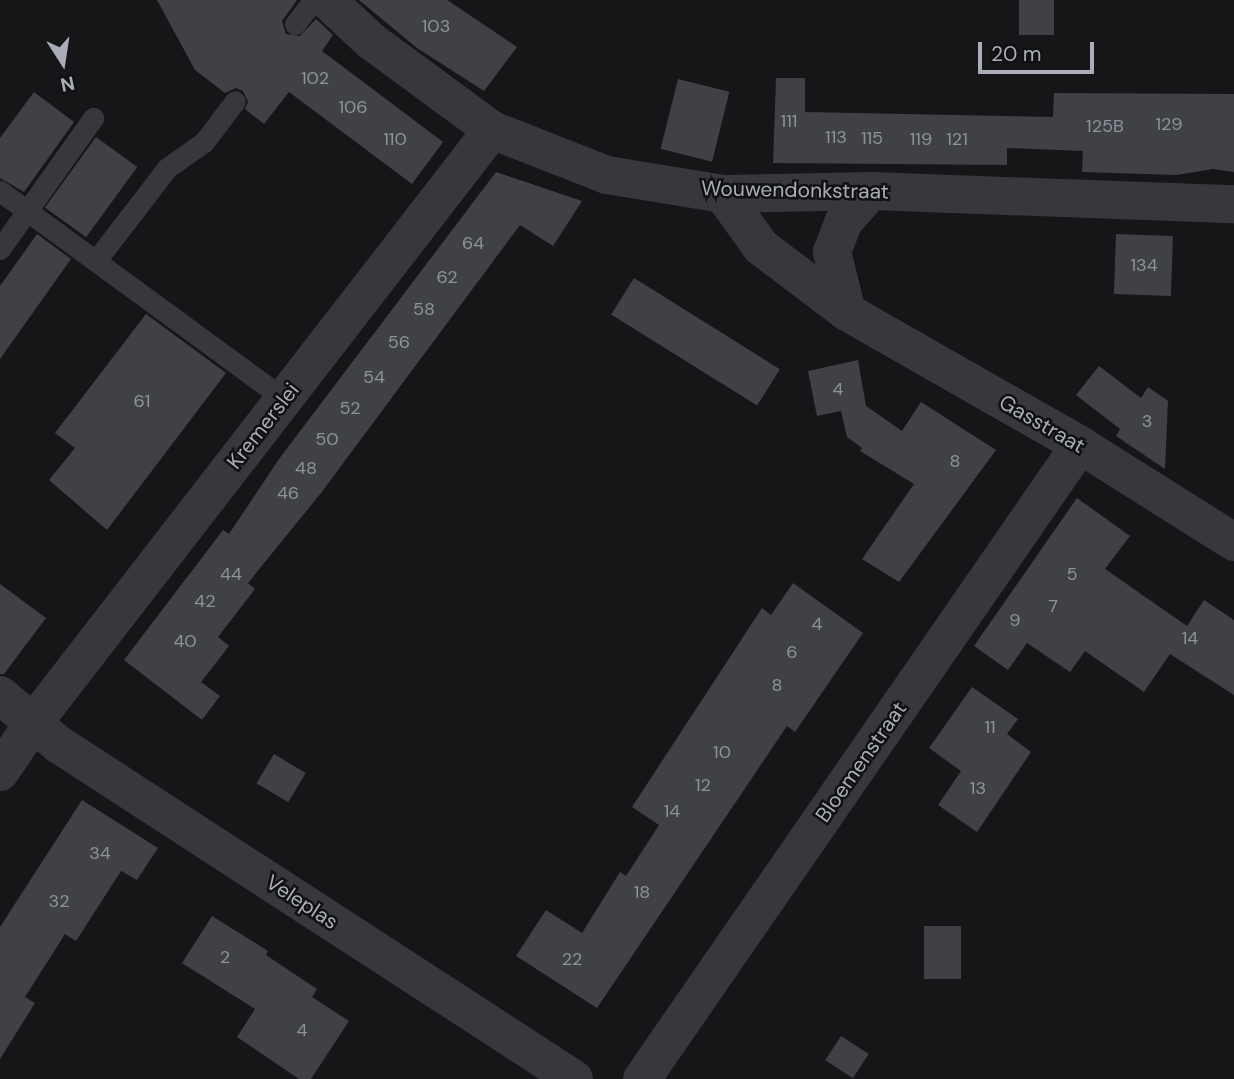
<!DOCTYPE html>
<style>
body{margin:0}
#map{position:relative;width:1234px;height:1079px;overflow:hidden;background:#161618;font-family:"DM Sans",sans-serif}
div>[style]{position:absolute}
.building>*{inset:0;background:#404145;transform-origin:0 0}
.service>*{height:21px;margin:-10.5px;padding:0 10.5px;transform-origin:10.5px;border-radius:10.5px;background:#37383d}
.minor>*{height:38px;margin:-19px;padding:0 19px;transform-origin:19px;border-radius:19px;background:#37383d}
span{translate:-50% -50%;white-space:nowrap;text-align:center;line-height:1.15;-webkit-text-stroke:5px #111113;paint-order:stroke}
.number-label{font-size:18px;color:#8e929b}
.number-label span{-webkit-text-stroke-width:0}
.street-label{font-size:21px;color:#a8adb8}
.north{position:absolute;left:28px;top:28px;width:70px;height:70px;-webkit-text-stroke:5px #111113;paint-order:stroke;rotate:168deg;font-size:19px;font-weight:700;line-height:28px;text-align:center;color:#a8adb8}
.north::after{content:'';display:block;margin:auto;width:24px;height:32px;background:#a8adb8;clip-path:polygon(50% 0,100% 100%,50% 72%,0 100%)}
.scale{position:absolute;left:978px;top:42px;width:116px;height:32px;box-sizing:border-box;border:4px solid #a8adb8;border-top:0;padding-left:9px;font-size:21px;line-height:24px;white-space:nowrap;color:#a8adb8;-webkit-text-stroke:5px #111113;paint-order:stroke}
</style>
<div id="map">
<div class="building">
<i style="clip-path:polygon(157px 0,297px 0,282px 21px,286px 34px,300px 36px,316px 19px,333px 35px,322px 51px,443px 142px,412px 184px,289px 92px,264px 124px,245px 109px,248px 102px,243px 91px,236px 88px,225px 93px,195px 70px)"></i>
<i style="clip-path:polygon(359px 0,447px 0,517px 47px,484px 91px,417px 48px)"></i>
<i style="left:1019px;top:0;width:35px;height:35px"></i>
<i style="clip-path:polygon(776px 78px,805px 78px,805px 112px,1053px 117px,1054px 93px,1234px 94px,1234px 172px,1213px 169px,1177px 175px,1082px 172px,1083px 151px,1007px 148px,1007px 165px,773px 163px)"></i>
<i style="left:678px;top:79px;width:53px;height:72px;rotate:14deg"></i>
<i style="clip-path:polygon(34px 92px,74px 122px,24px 192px,0 178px,0 138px)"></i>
<i style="left:96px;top:137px;width:51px;height:87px;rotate:36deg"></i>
<i style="clip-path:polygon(496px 172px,582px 201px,553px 246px,520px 225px,321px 493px,248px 583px,255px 589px,218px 637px,229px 646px,201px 682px,220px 696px,202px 720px,124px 660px,223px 530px,229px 534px,279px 459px)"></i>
<i style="clip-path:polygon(37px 234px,71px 259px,0 359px,0 286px)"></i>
<i style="left:1116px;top:234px;width:57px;height:60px;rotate:2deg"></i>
<i style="left:634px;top:278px;width:172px;height:43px;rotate:32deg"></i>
<i style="clip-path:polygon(146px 314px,226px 373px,107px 530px,49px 480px,75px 448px,55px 433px)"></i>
<i style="clip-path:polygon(858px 360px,866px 406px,902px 431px,921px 402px,996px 450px,899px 582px,862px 559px,914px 484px,860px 451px,862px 448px,847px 437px,841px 411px,817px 416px,808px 371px)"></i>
<i style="clip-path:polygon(1099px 366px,1141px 398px,1148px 387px,1168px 401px,1165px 469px,1116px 436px,1120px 429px,1076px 395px)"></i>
<i style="clip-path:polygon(1077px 498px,1130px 536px,1105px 569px,1187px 626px,1204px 600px,1234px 620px,1234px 695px,1170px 654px,1144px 692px,1085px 651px,1070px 672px,1027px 643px,1008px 670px,974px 646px)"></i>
<i style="clip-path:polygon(793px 583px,863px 633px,795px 732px,787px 726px,597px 1008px,516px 956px,546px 910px,582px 933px,620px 872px,626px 876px,659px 825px,632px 807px,762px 608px,771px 615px)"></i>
<i style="clip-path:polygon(0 584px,46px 618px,4px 674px,0 674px)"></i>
<i style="clip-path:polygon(972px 687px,1018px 719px,1007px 734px,1031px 752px,977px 832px,938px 805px,961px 771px,929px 748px)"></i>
<i style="left:274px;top:754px;width:37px;height:34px;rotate:31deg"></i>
<i style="clip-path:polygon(82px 800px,158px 848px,137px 880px,121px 871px,76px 941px,65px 934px,25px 997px,35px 1003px,0 1059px,0 927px)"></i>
<i style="clip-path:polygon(212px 916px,268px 951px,266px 955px,317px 989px,312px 997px,349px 1021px,311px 1079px,299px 1079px,237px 1037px,255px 1009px,182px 963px)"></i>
<i style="left:924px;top:926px;width:37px;height:53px"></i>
<i style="left:841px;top:1036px;width:33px;height:29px;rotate:33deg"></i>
</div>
<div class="service">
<i style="left:295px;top:24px;width:31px;rotate:-52deg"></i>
<i style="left:0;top:191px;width:352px;rotate:36.2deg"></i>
<i style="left:0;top:249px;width:161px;rotate:-54.6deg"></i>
<i style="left:98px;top:258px;width:113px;rotate:-52.5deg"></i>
<i style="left:167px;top:168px;width:45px;rotate:-35.1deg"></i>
<i style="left:204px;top:142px;width:51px;rotate:-52.9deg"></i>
</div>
<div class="minor">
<i style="left:327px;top:0;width:60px;rotate:43deg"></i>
<i style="left:371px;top:41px;width:150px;rotate:36.3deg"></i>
<i style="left:492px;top:130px;width:123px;rotate:21.4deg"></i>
<i style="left:607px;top:175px;width:118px;rotate:9.3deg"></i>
<i style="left:723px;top:194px;width:148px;rotate:-1.2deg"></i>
<i style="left:871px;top:191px;width:363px;rotate:2.1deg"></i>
<i style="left:723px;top:194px;width:65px;rotate:54.4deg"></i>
<i style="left:761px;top:247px;width:108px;rotate:37.1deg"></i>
<i style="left:847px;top:312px;width:62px;rotate:-104deg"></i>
<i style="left:832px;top:252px;width:33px;rotate:-69deg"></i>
<i style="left:844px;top:221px;width:40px;rotate:-48deg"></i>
<i style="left:847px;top:312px;width:268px;rotate:29.7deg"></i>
<i style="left:1080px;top:445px;width:182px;rotate:32.2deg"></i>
<i style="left:0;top:695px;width:76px;rotate:40.2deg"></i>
<i style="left:58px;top:744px;width:615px;rotate:32.99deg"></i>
<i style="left:0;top:772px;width:60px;rotate:-55.8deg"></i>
<i style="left:34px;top:722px;width:748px;rotate:-52.27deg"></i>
<i style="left:642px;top:1079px;width:771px;rotate:-55.36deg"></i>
</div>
<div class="number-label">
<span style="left:436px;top:26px">103</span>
<span style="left:315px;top:78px">102</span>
<span style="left:353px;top:107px">106</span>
<span style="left:789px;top:121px">111</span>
<span style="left:1169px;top:124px">129</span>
<span style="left:1105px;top:126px">125B</span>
<span style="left:836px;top:137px">113</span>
<span style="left:872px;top:138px">115</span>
<span style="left:395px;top:139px">110</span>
<span style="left:921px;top:139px">119</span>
<span style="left:957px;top:139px">121</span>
<span style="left:473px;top:243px">64</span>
<span style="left:1144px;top:265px">134</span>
<span style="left:447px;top:277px">62</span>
<span style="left:424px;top:309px">58</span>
<span style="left:399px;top:342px">56</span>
<span style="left:374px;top:377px">54</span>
<span style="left:838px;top:389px">4</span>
<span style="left:142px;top:401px">61</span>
<span style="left:350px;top:408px">52</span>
<span style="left:1147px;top:421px">3</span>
<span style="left:327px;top:439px">50</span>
<span style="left:955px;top:461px">8</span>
<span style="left:306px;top:468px">48</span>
<span style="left:288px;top:493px">46</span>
<span style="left:231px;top:574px">44</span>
<span style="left:1072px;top:574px">5</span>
<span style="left:205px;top:601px">42</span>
<span style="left:1053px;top:606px">7</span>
<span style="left:1015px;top:620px">9</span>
<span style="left:817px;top:624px">4</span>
<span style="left:1190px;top:638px">14</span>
<span style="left:185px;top:641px">40</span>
<span style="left:792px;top:652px">6</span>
<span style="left:777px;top:685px">8</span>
<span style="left:990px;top:727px">11</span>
<span style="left:722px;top:752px">10</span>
<span style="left:703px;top:785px">12</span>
<span style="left:978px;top:788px">13</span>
<span style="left:672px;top:811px">14</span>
<span style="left:100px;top:853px">34</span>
<span style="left:642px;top:892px">18</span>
<span style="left:59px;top:901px">32</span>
<span style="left:225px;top:957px">2</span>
<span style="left:572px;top:959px">22</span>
<span style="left:302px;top:1030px">4</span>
</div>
<div class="street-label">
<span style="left:795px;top:190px;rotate:1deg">Wouwendonkstraat</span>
<span style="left:1042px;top:424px;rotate:30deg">Gasstraat</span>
<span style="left:263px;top:426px;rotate:-52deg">Kremerslei</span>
<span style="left:861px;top:762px;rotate:-55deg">Bloemenstraat</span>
<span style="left:302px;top:902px;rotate:33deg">Veleplas</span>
</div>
<div class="north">N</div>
<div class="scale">20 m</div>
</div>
